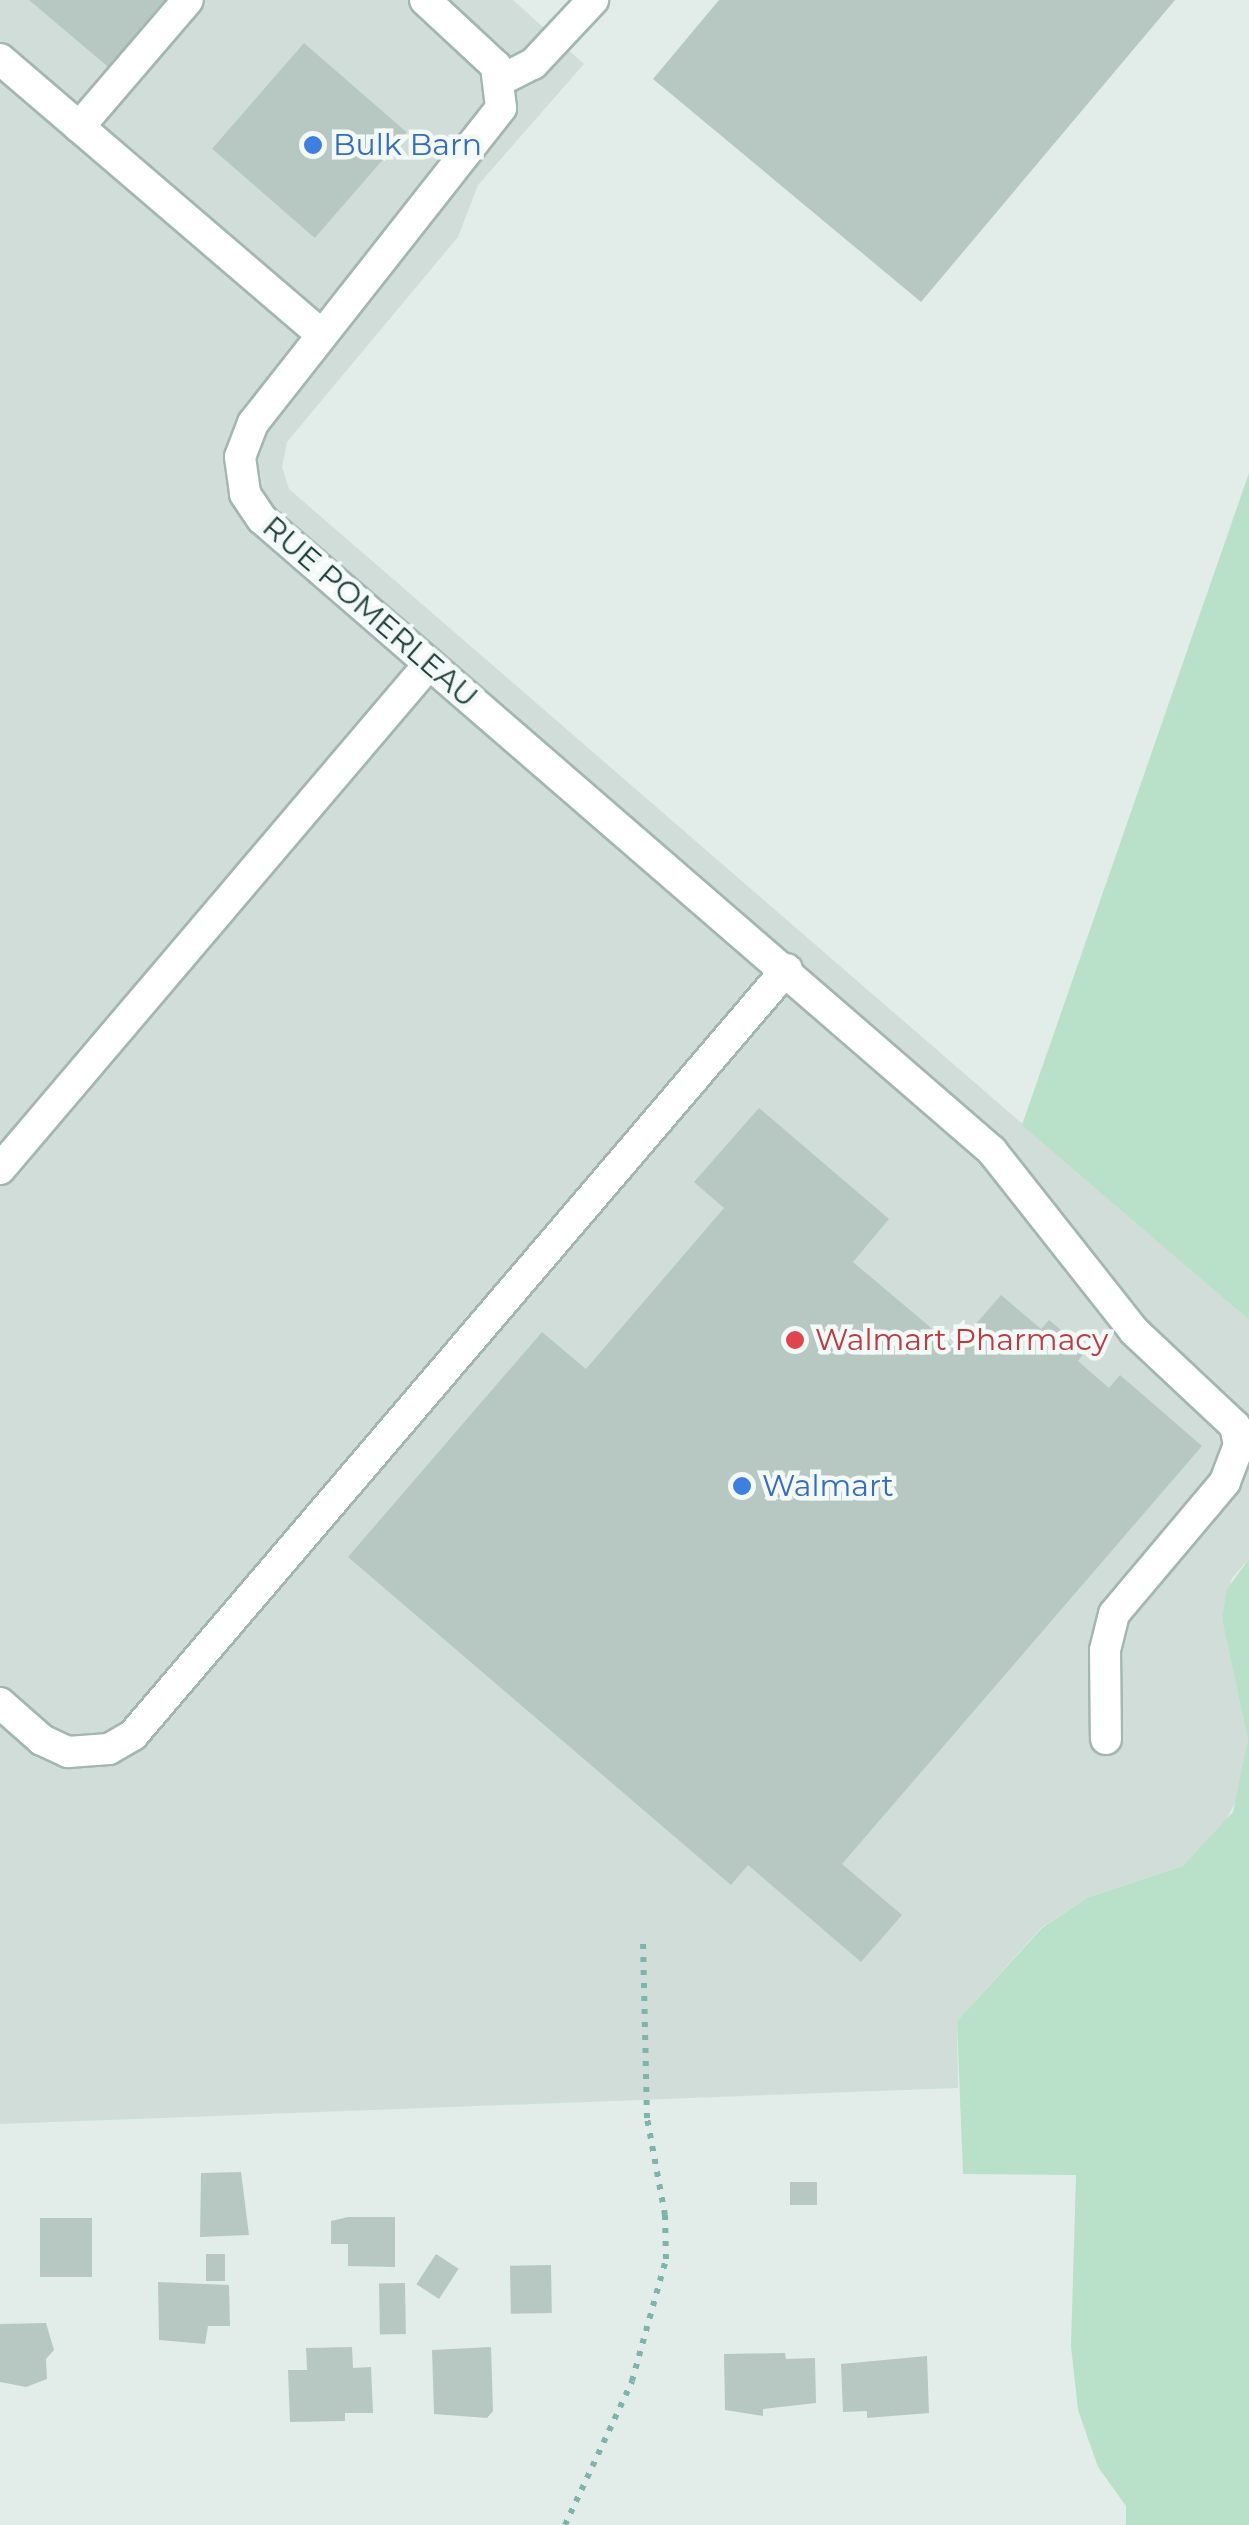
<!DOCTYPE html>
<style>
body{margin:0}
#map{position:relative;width:1249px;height:2525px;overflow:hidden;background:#e2edea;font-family:Montserrat,sans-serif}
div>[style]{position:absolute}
.built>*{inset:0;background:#d0ddd9}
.green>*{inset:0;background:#b9e0c9}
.building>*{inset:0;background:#b7c8c3;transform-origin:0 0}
.path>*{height:6px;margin-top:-3px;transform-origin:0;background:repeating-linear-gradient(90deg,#80b3aa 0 5px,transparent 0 13px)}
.roads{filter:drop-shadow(2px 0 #a4b6b2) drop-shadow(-2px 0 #a4b6b2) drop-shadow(0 2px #a4b6b2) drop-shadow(0 -2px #a4b6b2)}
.minor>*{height:30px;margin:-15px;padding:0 15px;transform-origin:15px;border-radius:15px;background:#fff}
.dots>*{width:28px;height:28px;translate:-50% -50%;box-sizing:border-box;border:5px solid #f3f9f7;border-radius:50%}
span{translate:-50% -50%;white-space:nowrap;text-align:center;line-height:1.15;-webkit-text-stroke:9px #f3f9f7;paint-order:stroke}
.shop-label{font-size:30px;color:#366cbe}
.left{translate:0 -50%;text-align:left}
.street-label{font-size:30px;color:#20403c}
.health-label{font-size:30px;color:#be3a42}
</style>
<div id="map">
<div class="built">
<i style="clip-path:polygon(0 0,513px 0,584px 64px,478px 185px,458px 237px,287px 442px,282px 467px,289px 489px,1249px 1320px,1249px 1559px,1232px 1578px,1222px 1620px,1248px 1740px,1242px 1789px,1220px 1832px,1183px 1866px,1087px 1898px,1042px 1927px,957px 2021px,958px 2088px,0 2124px)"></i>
</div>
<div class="green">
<i style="clip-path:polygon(1249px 473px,1249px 1320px,1022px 1125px)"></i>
<i style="clip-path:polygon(1249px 1559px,1249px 2525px,1126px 2525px,1126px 2506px,1098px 2467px,1078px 2410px,1071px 2346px,1076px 2175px,963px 2174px,957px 2021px,1043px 1927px,1087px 1898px,1183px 1866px,1233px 1812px,1248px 1740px,1222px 1620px,1227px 1589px)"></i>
</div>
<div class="building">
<i style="clip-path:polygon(29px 0,173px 0,113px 71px)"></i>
<i style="clip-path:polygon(719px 0,1175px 0,921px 302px,653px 79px)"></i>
<i style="left:304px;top:43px;width:136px;height:140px;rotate:41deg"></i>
<i style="clip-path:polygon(759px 1108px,889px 1219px,853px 1262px,955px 1348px,1001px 1295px,1041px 1329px,1049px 1320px,1086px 1351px,1078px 1361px,1109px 1388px,1120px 1375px,1202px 1446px,842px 1864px,902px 1915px,861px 1962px,748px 1865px,731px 1885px,348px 1557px,542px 1332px,586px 1369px,724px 1208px,694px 1182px)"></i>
<i style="clip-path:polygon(241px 2172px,249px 2235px,200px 2237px,201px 2173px)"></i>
<i style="left:790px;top:2182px;width:27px;height:23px"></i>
<i style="clip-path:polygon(348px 2217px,395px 2217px,395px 2267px,348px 2266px,348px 2244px,331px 2244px,331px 2221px)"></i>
<i style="left:40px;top:2218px;width:52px;height:59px"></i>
<i style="left:206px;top:2254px;width:19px;height:27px"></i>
<i style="left:436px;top:2254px;width:27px;height:36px;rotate:33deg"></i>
<i style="left:551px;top:2265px;width:48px;height:41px;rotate:89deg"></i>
<i style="clip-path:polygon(158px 2282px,229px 2285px,230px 2326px,208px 2326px,205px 2344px,159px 2340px)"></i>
<i style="left:405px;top:2283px;width:51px;height:26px;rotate:89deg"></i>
<i style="clip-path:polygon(46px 2323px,54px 2350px,46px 2359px,47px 2379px,26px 2387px,0 2382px,0 2324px)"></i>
<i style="clip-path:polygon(352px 2347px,353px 2368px,371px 2367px,373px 2413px,345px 2413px,345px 2421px,290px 2422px,288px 2370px,307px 2370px,306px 2348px)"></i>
<i style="clip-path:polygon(491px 2347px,493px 2411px,487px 2418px,434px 2414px,432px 2350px)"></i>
<i style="clip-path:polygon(785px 2353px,786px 2359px,815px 2358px,816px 2403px,763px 2409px,763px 2416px,725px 2410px,724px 2354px)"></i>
<i style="clip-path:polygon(927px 2356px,929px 2413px,867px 2418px,867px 2411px,843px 2412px,841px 2364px)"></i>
</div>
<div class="path">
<i style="left:565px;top:2525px;width:159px;rotate:-65deg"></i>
<i style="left:632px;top:2381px;width:127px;rotate:-74.4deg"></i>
<i style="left:666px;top:2259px;width:44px;rotate:-91.3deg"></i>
<i style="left:665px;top:2215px;width:99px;rotate:-100.5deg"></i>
<i style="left:647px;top:2118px;width:178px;rotate:-91.3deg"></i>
</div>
<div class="roads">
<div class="minor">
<i style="left:425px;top:0;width:97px;rotate:42.9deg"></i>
<i style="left:496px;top:66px;width:42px;rotate:83.2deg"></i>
<i style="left:501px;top:108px;width:401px;rotate:128.2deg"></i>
<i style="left:253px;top:423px;width:36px;rotate:111deg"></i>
<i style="left:240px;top:457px;width:37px;rotate:82deg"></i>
<i style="left:245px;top:494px;width:30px;rotate:56deg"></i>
<i style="left:262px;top:519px;width:966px;rotate:40.88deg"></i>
<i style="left:992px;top:1151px;width:229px;rotate:51.7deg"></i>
<i style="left:1134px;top:1331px;width:139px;rotate:43.2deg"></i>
<i style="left:1235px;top:1426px;width:19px;rotate:78deg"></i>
<i style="left:1239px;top:1445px;width:40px;rotate:111deg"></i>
<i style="left:1225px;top:1482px;width:172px;rotate:130.1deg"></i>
<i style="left:1114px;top:1614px;width:37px;rotate:104deg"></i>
<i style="left:1105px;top:1650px;width:89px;rotate:89.4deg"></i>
<i style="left:0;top:59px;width:424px;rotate:40.6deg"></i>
<i style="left:501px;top:80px;width:36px;rotate:-27deg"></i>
<i style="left:533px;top:64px;width:88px;rotate:-46.8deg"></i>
<i style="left:79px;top:127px;width:167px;rotate:-49.4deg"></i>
<i style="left:0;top:1169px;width:663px;rotate:-49.65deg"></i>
<i style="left:0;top:1703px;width:56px;rotate:41.4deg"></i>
<i style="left:42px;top:1740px;width:29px;rotate:25deg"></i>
<i style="left:68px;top:1752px;width:41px;rotate:-4.2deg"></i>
<i style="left:109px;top:1749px;width:28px;rotate:-30deg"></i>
<i style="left:133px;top:1735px;width:1007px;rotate:-49.51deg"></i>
</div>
</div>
<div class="dots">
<i style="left:313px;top:145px;background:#3f7fe0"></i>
<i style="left:795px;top:1340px;background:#e0444e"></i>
<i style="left:742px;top:1486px;background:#3f7fe0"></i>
</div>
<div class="shop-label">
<span class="left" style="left:333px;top:145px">Bulk Barn</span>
<span class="left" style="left:762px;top:1486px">Walmart</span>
</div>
<div class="street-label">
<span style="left:370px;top:612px;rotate:41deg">RUE POMERLEAU</span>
</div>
<div class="health-label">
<span class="left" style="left:815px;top:1340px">Walmart Pharmacy</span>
</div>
</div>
